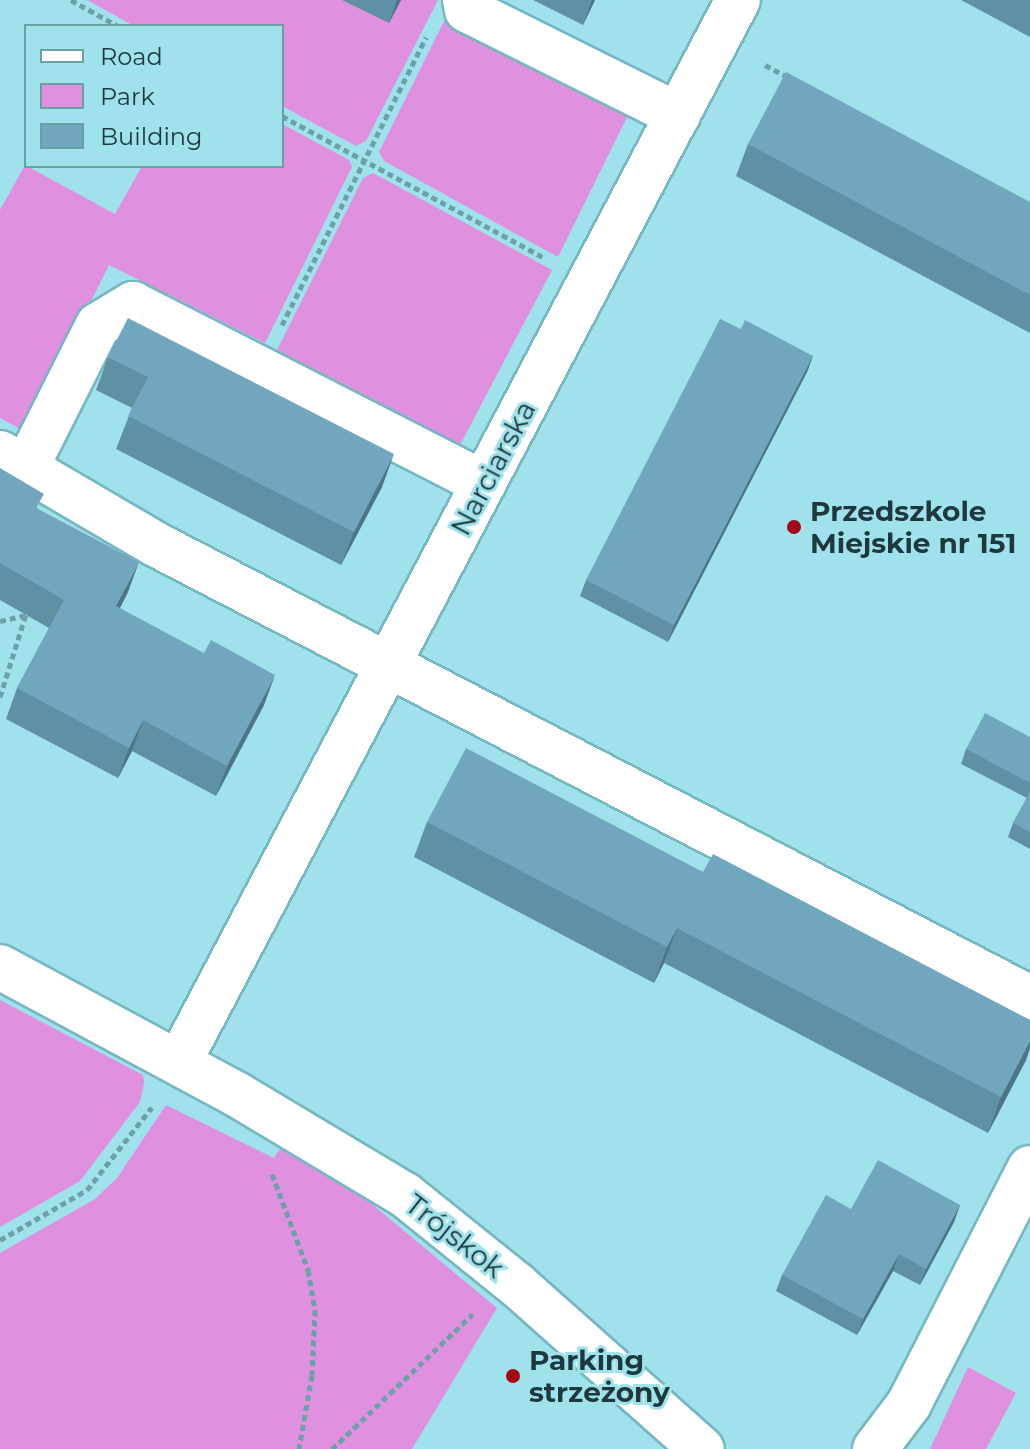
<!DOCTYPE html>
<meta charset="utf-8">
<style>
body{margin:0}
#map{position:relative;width:1030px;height:1449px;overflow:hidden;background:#a0e2eb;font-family:Montserrat,sans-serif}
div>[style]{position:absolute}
.green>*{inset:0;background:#df91df}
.path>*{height:5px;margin-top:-2.5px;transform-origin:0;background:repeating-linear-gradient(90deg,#6da0a7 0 6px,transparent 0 10px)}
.roads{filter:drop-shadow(2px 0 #76b7c0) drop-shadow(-2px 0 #76b7c0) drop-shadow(0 2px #76b7c0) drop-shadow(0 -2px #76b7c0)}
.minor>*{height:44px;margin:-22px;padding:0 22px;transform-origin:22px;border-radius:22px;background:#fff}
.wall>*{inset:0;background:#6090a4}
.shaded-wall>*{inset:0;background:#4e7586}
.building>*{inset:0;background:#70a7bf}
.dots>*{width:22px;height:22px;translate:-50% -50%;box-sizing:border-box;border:4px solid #a0e2eb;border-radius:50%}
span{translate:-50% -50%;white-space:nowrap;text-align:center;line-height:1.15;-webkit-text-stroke:6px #a0e2eb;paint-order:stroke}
.street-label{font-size:28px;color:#1e393d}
.poi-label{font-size:28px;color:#1e393d;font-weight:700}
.left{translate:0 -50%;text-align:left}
.legend{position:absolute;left:24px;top:24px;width:260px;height:144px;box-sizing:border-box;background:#a0e2eb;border:2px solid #6c9ea5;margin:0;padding:10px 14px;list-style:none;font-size:24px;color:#1e393d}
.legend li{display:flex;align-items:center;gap:16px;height:40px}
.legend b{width:40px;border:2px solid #6c9ea5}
</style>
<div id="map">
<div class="green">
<i style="clip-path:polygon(87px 0,438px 0,366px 141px,356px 146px,282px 106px,282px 26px,134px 26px)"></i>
<i style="clip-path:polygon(445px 19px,631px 109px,558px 257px,384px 161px,379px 152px)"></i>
<i style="clip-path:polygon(282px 124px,349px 160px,352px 167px,265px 343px,109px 265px,26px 432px,0 418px,0 210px,25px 165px,115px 214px,142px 166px,282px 166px)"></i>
<i style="clip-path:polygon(373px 173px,552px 270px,460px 445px,277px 350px,363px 178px)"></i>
<i style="clip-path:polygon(0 1000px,143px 1075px,144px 1083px,140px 1102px,80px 1181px,0 1227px)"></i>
<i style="clip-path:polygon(166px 1105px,274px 1158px,282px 1145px,355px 1190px,497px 1308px,412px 1449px,0 1449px,0 1253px,95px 1199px,117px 1178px)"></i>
<i style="clip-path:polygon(968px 1367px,1016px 1393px,986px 1449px,930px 1449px)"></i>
</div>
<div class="path">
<i style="left:71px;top:0;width:54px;rotate:29deg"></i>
<i style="left:765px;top:65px;width:26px;rotate:28deg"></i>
<i style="left:282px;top:116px;width:299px;rotate:28.4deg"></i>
<i style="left:282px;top:325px;width:322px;rotate:-63.4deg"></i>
<i style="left:0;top:621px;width:27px;rotate:-13deg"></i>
<i style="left:0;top:697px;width:90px;rotate:-72.6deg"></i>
<i style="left:272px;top:1174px;width:103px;rotate:69.4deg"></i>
<i style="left:308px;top:1270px;width:41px;rotate:80.1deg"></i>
<i style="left:315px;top:1310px;width:65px;rotate:92.6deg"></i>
<i style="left:312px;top:1375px;width:75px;rotate:100deg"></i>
<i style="left:0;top:1240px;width:100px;rotate:-29.9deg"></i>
<i style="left:87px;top:1190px;width:105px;rotate:-51.9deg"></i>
<i style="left:332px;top:1449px;width:195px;rotate:-43.8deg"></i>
</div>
<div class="roads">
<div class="minor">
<i style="left:465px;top:0;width:10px;rotate:79deg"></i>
<i style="left:467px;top:10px;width:236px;rotate:26.5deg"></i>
<i style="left:0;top:453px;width:182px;rotate:30.4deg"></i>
<i style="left:157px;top:545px;width:984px;rotate:27.42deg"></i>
<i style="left:26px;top:468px;width:160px;rotate:-63.3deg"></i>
<i style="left:98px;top:325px;width:41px;rotate:-31deg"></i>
<i style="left:133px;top:304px;width:394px;rotate:27.1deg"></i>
<i style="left:0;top:967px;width:268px;rotate:28.3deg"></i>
<i style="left:236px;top:1094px;width:197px;rotate:30.9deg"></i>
<i style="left:405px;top:1195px;width:144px;rotate:38.8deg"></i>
<i style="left:517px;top:1285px;width:247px;rotate:41.6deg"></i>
<i style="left:179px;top:1062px;width:1200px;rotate:-62.24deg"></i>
<i style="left:875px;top:1449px;width:56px;rotate:-52.9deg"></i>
<i style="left:909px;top:1404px;width:265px;rotate:-62.9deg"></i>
</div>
</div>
<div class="wall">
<i style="clip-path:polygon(342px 0,401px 0,389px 23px)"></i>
<i style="clip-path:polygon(533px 0,595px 0,583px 25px)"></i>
<i style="clip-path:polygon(961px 0,1030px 0,1030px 37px)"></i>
<i style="clip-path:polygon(748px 144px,1030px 202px,1030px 333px,736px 176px)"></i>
<i style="clip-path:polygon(741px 329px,813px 356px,807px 372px,668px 642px,580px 596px,586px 580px)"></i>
<i style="clip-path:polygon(108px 357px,382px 487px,341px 565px,116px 449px,132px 408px,96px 390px)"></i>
<i style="clip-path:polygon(0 468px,38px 509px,128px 592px,120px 608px,264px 705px,216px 796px,132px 751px,118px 778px,6px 719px,17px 688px,49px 628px,0 600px)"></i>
<i style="clip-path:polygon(1030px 737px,1030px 849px,1008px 837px,1013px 823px,1027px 798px,961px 764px,966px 749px)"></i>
<i style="clip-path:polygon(427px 822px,703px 872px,1030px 1020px,1030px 1048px,1026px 1060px,988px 1133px,664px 963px,654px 983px,414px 857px)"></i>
<i style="clip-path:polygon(960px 1205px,954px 1222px,920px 1285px,893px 1271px,857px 1335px,776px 1291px,782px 1275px,851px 1209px)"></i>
</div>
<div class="shaded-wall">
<i style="clip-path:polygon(397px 0,401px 0,389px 23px)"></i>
<i style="clip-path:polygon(592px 0,595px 0,583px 25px)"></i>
<i style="clip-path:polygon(813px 356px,807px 372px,668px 642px,674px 625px)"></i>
<i style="clip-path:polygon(394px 454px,382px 487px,341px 565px,354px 532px)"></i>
<i style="clip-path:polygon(139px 562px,128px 592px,105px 637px,116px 606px)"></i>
<i style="clip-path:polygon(275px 675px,264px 705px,216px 796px,227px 766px)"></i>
<i style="clip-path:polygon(143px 720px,132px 751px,118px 778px,129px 748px)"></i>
<i style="clip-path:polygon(677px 928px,664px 963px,654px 983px,667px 947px)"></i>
<i style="clip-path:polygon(1030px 1041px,1030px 1048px,1026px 1060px,988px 1133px,1001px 1097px)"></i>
<i style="clip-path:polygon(960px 1205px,954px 1222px,920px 1285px,926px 1269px)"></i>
<i style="clip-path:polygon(899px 1254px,893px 1271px,857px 1335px,863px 1319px)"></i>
</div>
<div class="building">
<i style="clip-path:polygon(786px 72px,1030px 202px,1030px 295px,748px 144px)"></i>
<i style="clip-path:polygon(128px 318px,394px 454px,354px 532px,128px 416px,148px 377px,108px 357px)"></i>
<i style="clip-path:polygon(720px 319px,741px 329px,745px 320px,813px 356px,674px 625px,586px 580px)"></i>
<i style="clip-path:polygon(0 468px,44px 494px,36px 508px,139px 562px,116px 606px,204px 653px,211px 640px,275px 675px,227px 766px,143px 720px,129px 748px,17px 688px,64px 600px,0 563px)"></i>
<i style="clip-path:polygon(985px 713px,1030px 737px,1030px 783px,966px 749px)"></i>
<i style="clip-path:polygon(466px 748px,703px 872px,713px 854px,1030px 1020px,1030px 1041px,1001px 1097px,677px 928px,667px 947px,427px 822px)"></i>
<i style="clip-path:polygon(1030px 791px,1030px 832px,1013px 823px)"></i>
<i style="clip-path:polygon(878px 1160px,960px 1205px,926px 1269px,899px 1254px,863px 1319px,782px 1275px,826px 1195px,851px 1209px)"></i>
</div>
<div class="dots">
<i style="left:794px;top:527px;background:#a20713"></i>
<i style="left:513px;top:1376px;background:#a20713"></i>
</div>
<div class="street-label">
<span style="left:493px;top:468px;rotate:-62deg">Narciarska</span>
<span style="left:455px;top:1236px;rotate:38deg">Trójskok</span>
</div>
<div class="poi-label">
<span class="left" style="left:810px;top:527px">Przedszkole<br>Miejskie nr 151</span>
<span class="left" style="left:529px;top:1376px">Parking<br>strzeżony</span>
</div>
<ul class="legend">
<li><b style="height:10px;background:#fff"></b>Road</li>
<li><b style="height:22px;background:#df91df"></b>Park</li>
<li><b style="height:22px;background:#70a7bf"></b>Building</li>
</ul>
</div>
